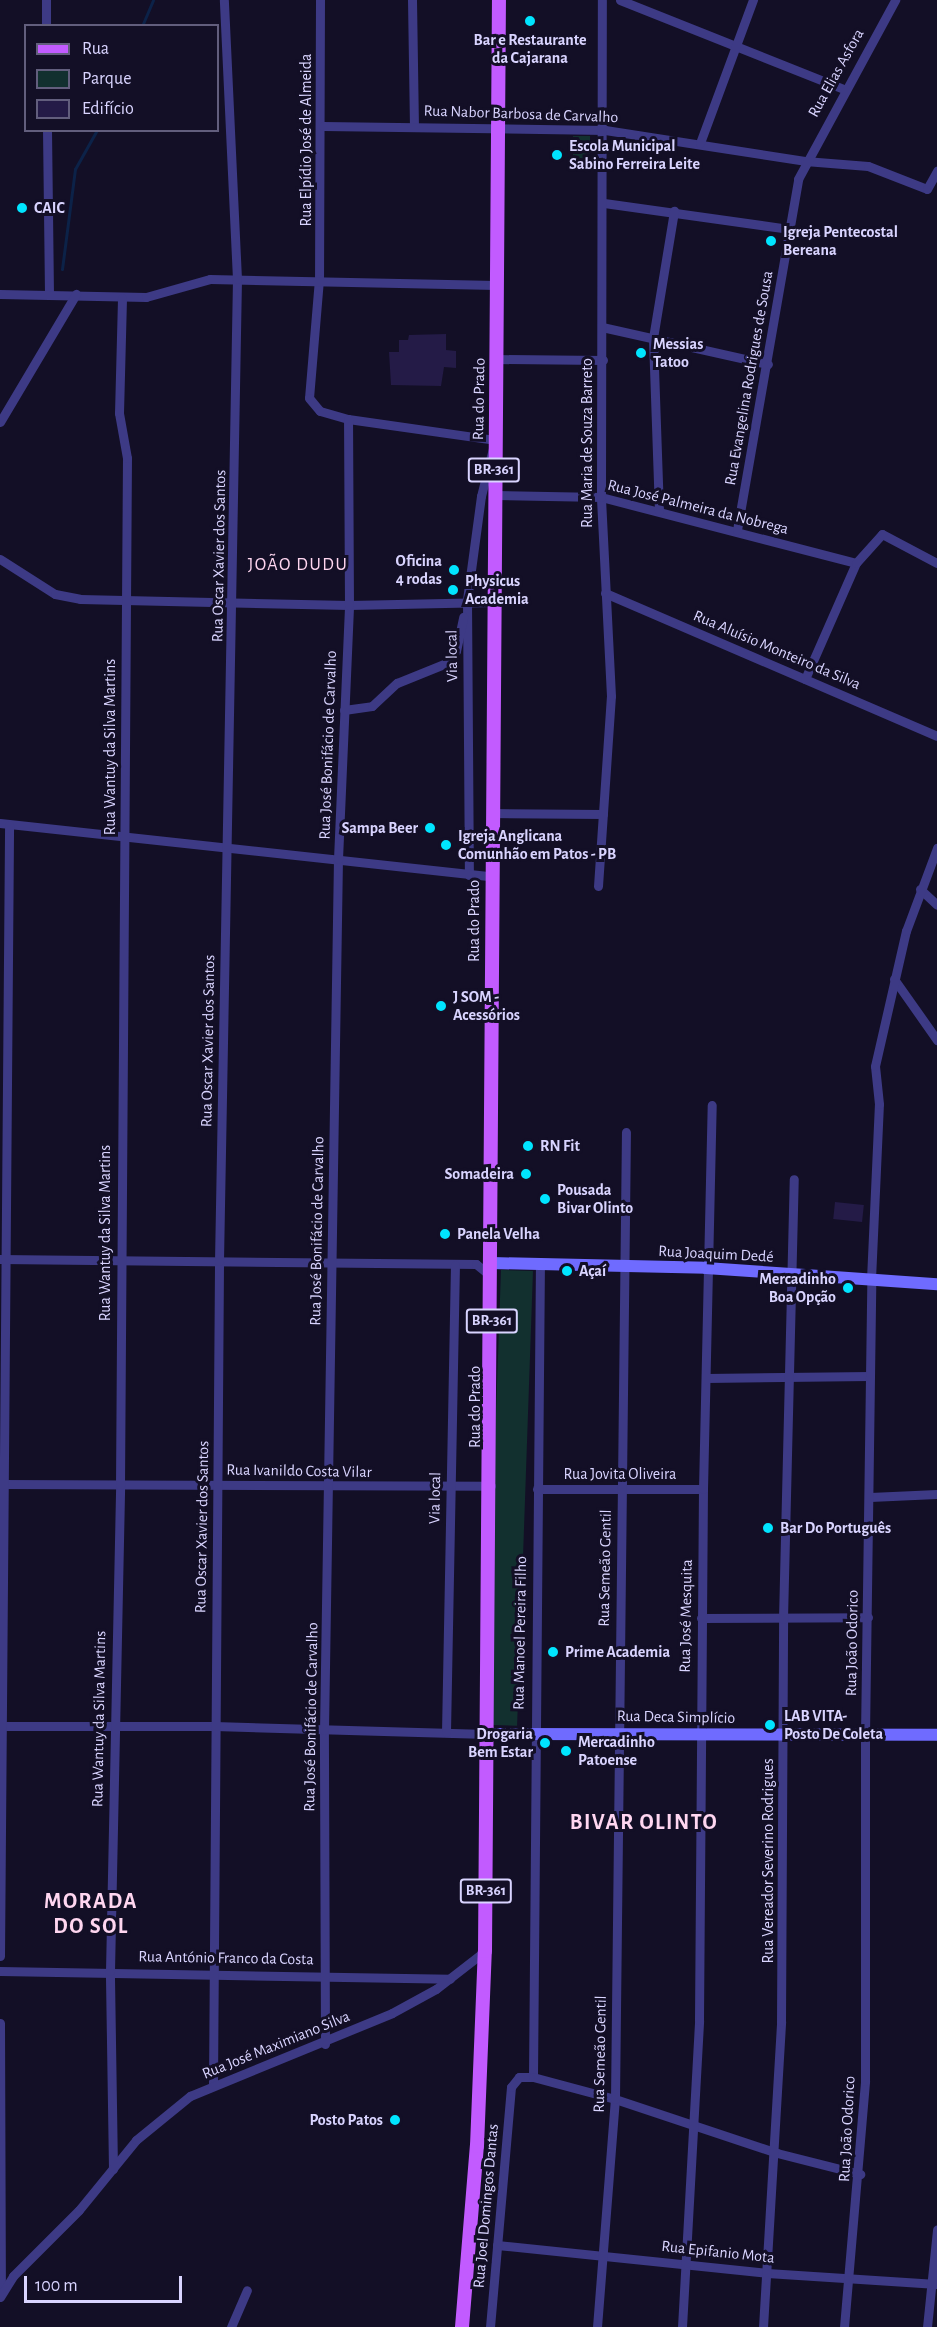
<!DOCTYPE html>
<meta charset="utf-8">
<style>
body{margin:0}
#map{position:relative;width:937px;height:2327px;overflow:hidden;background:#130f26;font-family:"Alegreya Sans",sans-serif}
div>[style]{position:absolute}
.green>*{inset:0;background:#12302f;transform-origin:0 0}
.stream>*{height:3px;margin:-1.5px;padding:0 1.5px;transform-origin:1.5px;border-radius:1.5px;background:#0c2248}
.building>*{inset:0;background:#241b47;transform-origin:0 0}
.street>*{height:9px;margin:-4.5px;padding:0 4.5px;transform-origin:4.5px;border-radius:4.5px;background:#3d3a85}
.secondary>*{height:12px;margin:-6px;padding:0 6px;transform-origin:6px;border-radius:6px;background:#6f6bff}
.primary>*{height:14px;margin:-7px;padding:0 7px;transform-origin:7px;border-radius:7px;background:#c25bff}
.dots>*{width:16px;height:16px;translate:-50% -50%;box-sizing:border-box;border:3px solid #130f26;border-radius:50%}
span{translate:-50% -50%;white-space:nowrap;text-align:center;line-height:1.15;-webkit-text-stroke:6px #130f26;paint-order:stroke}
.shield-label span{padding:2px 4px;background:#130f26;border:2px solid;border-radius:4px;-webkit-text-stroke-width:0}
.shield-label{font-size:15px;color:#d9d4ff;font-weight:700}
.poi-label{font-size:16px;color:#d9d4ff;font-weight:700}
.left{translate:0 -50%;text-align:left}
.right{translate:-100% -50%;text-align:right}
.street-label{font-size:16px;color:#d9d4ff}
.neighbourhood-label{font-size:18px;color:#ffd6f0;letter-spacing:1.5px}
.district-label{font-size:22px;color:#ffd6f0;font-weight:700;letter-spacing:1.5px}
.legend{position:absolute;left:24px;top:24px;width:195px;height:108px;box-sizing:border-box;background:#130f26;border:2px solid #625e7d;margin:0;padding:8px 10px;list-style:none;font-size:18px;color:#d9d4ff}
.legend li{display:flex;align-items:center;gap:12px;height:30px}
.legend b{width:30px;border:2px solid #625e7d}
.scale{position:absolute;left:24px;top:2276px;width:158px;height:27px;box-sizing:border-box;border:3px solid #d9d4ff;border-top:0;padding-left:8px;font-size:18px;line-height:21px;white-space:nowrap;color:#d9d4ff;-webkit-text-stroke:4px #130f26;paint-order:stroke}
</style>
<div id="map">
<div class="green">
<i style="left:573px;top:136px;width:17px;height:30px"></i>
<i style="left:501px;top:1270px;width:32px;height:455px;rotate:2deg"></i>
</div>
<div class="stream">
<i style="left:142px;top:26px;width:28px;rotate:-67deg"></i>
<i style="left:62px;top:269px;width:101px;rotate:-82.6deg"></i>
<i style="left:75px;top:169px;width:45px;rotate:-60.6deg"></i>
</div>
<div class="building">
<i style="clip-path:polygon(446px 334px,446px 350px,456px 351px,456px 368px,444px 367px,441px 386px,391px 385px,389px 352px,399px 352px,399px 340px,408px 340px,409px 335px)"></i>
<i style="left:835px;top:1202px;width:29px;height:17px;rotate:6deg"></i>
</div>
<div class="street">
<i style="left:46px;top:0;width:26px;rotate:90deg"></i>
<i style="left:320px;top:0;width:279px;rotate:90.2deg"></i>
<i style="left:319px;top:279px;width:119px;rotate:94.8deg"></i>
<i style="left:309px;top:398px;width:17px;rotate:50deg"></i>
<i style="left:320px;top:411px;width:29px;rotate:16deg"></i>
<i style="left:348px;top:419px;width:148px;rotate:8.1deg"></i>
<i style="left:495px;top:440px;width:58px;rotate:104deg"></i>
<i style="left:481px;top:496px;width:105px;rotate:97.7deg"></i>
<i style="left:467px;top:600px;width:275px;rotate:89.6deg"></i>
<i style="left:412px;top:0;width:126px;rotate:89.1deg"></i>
<i style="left:620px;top:0;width:241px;rotate:21.7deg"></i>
<i style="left:323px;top:126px;width:282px;rotate:0.8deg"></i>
<i style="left:605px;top:130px;width:202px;rotate:8.8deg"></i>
<i style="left:805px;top:161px;width:63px;rotate:4.5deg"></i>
<i style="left:868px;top:166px;width:63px;rotate:21.3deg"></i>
<i style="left:927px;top:189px;width:21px;rotate:-61deg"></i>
<i style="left:47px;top:130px;width:163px;rotate:89.3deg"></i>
<i style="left:700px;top:143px;width:153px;rotate:-69.7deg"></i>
<i style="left:604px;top:203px;width:188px;rotate:8deg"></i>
<i style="left:0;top:294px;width:146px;rotate:1.2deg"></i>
<i style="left:146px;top:297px;width:66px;rotate:-15.7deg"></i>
<i style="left:210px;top:279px;width:286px;rotate:1.2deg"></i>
<i style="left:602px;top:327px;width:170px;rotate:12.6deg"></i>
<i style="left:495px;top:359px;width:108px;rotate:0.5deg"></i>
<i style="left:0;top:422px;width:149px;rotate:-59.3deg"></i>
<i style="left:494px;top:495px;width:107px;rotate:1.1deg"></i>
<i style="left:601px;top:497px;width:263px;rotate:14.5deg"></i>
<i style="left:659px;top:511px;width:173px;rotate:-92deg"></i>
<i style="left:653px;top:338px;width:129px;rotate:-80.6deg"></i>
<i style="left:737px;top:530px;width:356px;rotate:-80.1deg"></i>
<i style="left:798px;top:179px;width:204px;rotate:-61.5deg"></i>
<i style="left:0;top:559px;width:65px;rotate:32.5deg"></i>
<i style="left:55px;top:594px;width:25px;rotate:11deg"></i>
<i style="left:80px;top:599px;width:269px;rotate:1.3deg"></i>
<i style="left:349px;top:605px;width:144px;rotate:-1.2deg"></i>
<i style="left:605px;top:593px;width:361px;rotate:23.3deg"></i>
<i style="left:805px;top:679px;width:127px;rotate:-66.3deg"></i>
<i style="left:856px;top:563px;width:39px;rotate:-48deg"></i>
<i style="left:882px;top:534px;width:62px;rotate:27.8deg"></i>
<i style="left:344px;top:710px;width:28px;rotate:-8deg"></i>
<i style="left:372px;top:706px;width:34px;rotate:-43deg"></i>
<i style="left:397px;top:683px;width:56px;rotate:-22deg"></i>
<i style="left:449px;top:662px;width:13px;rotate:-58deg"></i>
<i style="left:456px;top:651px;width:35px;rotate:-78deg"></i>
<i style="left:491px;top:813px;width:112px;rotate:0.5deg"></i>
<i style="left:0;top:823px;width:493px;rotate:6.2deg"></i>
<i style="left:598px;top:886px;width:190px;rotate:-86.1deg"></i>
<i style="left:611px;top:696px;width:199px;rotate:-92.9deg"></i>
<i style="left:601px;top:497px;width:497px;rotate:-89.9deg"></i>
<i style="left:920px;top:889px;width:23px;rotate:43deg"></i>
<i style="left:894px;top:979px;width:75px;rotate:54.8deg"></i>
<i style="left:0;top:1259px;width:476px;rotate:0.6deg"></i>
<i style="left:476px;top:1264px;width:19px;rotate:39deg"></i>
<i style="left:706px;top:1378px;width:164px;rotate:-0.7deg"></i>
<i style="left:1px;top:1484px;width:490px;rotate:0.2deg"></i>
<i style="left:537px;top:1489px;width:166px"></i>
<i style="left:870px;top:1497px;width:67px;rotate:-2.6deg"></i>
<i style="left:701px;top:1618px;width:167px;rotate:-0.3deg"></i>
<i style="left:0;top:1726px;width:214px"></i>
<i style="left:214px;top:1726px;width:273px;rotate:1.7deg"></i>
<i style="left:446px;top:1732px;width:467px;rotate:-88.9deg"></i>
<i style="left:0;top:1956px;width:1131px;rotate:-89.54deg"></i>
<i style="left:0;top:1971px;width:450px;rotate:1deg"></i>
<i style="left:0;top:2023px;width:271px;rotate:89.8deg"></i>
<i style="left:325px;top:2044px;width:314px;rotate:-90.2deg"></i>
<i style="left:324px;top:1730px;width:871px;rotate:-89.08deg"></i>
<i style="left:338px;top:859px;width:254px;rotate:-87.5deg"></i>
<i style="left:349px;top:605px;width:186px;rotate:-90.3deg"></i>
<i style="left:533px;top:2077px;width:815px;rotate:-89.51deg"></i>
<i style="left:213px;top:2084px;width:823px;rotate:-89.58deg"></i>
<i style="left:219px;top:1261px;width:982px;rotate:-88.95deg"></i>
<i style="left:237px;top:279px;width:279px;rotate:-92.7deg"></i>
<i style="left:113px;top:2169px;width:198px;rotate:-90.9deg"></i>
<i style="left:110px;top:1971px;width:486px;rotate:-88.8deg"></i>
<i style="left:120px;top:1485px;width:1027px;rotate:-89.61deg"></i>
<i style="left:127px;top:458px;width:46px;rotate:-100.1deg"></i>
<i style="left:119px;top:413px;width:115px;rotate:-88.5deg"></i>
<i style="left:497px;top:2245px;width:271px;rotate:5.9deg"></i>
<i style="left:767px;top:2273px;width:170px;rotate:3.7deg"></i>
<i style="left:0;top:2297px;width:25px;rotate:-58deg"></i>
<i style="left:13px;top:2276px;width:93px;rotate:-45deg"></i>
<i style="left:79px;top:2210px;width:90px;rotate:-50.8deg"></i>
<i style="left:136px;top:2140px;width:70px;rotate:-39.2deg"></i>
<i style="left:190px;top:2096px;width:218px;rotate:-22.3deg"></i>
<i style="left:392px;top:2013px;width:50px;rotate:-28.6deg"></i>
<i style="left:436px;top:1989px;width:62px;rotate:-37.8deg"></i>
<i style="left:231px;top:2327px;width:40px;rotate:-66.6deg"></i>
<i style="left:490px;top:2327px;width:241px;rotate:-85deg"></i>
<i style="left:511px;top:2087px;width:13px;rotate:-51deg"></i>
<i style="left:519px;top:2077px;width:14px"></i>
<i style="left:533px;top:2077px;width:85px;rotate:15deg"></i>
<i style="left:615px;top:2099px;width:171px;rotate:18.4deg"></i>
<i style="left:777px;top:2153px;width:86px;rotate:14.2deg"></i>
<i style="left:597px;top:2327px;width:229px;rotate:-85.5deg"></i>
<i style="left:615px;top:2099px;width:967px;rotate:-89.35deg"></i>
<i style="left:682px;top:2327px;width:307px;rotate:-86.8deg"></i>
<i style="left:699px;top:2020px;width:531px;rotate:-89.57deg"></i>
<i style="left:703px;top:1489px;width:384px;rotate:-88.7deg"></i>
<i style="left:763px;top:2327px;width:306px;rotate:-86.6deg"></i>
<i style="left:781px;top:2022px;width:403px;rotate:-89.7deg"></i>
<i style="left:783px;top:1619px;width:440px;rotate:-88.6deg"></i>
<i style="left:844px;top:2327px;width:247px;rotate:-85.1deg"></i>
<i style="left:865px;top:2081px;width:346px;rotate:-90deg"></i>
<i style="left:865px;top:1735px;width:456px;rotate:-89.2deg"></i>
<i style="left:871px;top:1279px;width:175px;rotate:-87.4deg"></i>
<i style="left:879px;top:1104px;width:38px;rotate:-96deg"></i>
<i style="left:875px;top:1066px;width:139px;rotate:-77.1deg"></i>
<i style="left:906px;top:931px;width:89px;rotate:-69.5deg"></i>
<i style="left:927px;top:2327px;width:98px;rotate:-84.1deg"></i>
</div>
<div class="secondary">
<i style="left:492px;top:1263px;width:214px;rotate:1.3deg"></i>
<i style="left:706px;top:1268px;width:232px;rotate:4deg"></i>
<i style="left:487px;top:1734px;width:450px;rotate:0.1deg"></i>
</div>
<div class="primary">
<i style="left:462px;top:2327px;width:182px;rotate:-85.3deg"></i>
<i style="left:477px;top:2146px;width:195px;rotate:-87.7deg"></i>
<i style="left:485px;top:1951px;width:1951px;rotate:-89.59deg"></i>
</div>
<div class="dots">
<i style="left:530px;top:21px;background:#00e5ff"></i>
<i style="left:557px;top:155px;background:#00e5ff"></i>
<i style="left:22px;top:208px;background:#00e5ff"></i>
<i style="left:771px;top:241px;background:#00e5ff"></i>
<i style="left:641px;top:353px;background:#00e5ff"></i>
<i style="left:454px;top:570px;background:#00e5ff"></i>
<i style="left:453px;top:590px;background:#00e5ff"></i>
<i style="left:430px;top:828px;background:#00e5ff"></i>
<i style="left:446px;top:845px;background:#00e5ff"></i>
<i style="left:441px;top:1006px;background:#00e5ff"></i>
<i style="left:528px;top:1146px;background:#00e5ff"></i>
<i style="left:526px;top:1174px;background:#00e5ff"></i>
<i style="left:545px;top:1199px;background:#00e5ff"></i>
<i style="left:445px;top:1234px;background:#00e5ff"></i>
<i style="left:567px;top:1271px;background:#00e5ff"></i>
<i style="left:848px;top:1288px;background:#00e5ff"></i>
<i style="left:768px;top:1528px;background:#00e5ff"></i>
<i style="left:553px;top:1652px;background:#00e5ff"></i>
<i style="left:770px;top:1725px;background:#00e5ff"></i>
<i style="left:545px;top:1743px;background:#00e5ff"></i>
<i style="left:566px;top:1751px;background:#00e5ff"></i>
<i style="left:395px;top:2120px;background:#00e5ff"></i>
</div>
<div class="shield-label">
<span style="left:494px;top:470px">BR-361</span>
<span style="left:492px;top:1321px">BR-361</span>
<span style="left:486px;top:1891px">BR-361</span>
</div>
<div class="poi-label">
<span style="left:530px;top:49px">Bar e Restaurante<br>da Cajarana</span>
<span class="left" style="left:569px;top:155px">Escola Municipal<br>Sabino Ferreira Leite</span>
<span class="left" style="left:34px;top:208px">CAIC</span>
<span class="left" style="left:783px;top:241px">Igreja Pentecostal<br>Bereana</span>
<span class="left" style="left:653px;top:353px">Messias<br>Tatoo</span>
<span class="right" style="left:442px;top:570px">Oficina<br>4 rodas</span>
<span class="left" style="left:465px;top:590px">Physicus<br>Academia</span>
<span class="right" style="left:418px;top:828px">Sampa Beer</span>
<span class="left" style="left:458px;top:845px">Igreja Anglicana<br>Comunhão em Patos - PB</span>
<span class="left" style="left:453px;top:1006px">J SOM -<br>Acessórios</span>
<span class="left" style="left:540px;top:1146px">RN Fit</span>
<span class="right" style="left:514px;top:1174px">Somadeira</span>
<span class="left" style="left:557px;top:1199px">Pousada<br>Bivar Olinto</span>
<span class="left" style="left:457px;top:1234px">Panela Velha</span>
<span class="left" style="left:579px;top:1271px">Açaí</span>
<span class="right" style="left:836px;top:1288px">Mercadinho<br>Boa Opção</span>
<span class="left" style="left:780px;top:1528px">Bar Do Português</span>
<span class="left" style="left:565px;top:1652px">Prime Academia</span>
<span class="left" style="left:784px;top:1725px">LAB VITA-<br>Posto De Coleta</span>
<span class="right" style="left:533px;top:1743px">Drogaria<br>Bem Estar</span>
<span class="left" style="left:578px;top:1751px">Mercadinho<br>Patoense</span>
<span class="right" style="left:383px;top:2120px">Posto Patos</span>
</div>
<div class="street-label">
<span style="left:836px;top:73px;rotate:-61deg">Rua Elias Asfora</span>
<span style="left:521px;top:114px;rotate:2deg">Rua Nabor Barbosa de Carvalho</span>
<span style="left:306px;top:140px;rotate:-90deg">Rua Elpídio José de Almeida</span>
<span style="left:749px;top:378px;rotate:-80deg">Rua Evangelina Rodrigues de Sousa</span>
<span style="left:479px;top:399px;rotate:-89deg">Rua do Prado</span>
<span style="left:587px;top:443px;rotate:-90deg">Rua Maria de Souza Barreto</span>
<span style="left:698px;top:507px;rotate:14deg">Rua José Palmeira da Nobrega</span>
<span style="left:219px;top:556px;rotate:-89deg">Rua Oscar Xavier dos Santos</span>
<span style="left:777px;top:650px;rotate:23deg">Rua Aluísio Monteiro da Silva</span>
<span style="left:452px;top:656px;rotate:-91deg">Via local</span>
<span style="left:328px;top:745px;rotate:-88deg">Rua José Bonifácio de Carvalho</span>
<span style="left:110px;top:747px;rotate:-90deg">Rua Wantuy da Silva Martins</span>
<span style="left:474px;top:921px;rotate:-90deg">Rua do Prado</span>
<span style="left:208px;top:1041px;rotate:-89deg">Rua Oscar Xavier dos Santos</span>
<span style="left:317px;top:1231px;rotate:-89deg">Rua José Bonifácio de Carvalho</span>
<span style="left:105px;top:1233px;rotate:-90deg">Rua Wantuy da Silva Martins</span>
<span style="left:716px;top:1254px;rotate:3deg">Rua Joaquim Dedé</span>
<span style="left:475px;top:1407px;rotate:-90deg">Rua do Prado</span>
<span style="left:299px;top:1471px;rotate:1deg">Rua Ivanildo Costa Vilar</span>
<span style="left:620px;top:1474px">Rua Jovita Oliveira</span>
<span style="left:435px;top:1498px;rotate:-89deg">Via local</span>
<span style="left:202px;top:1527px;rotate:-89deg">Rua Oscar Xavier dos Santos</span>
<span style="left:605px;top:1568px;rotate:-89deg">Rua Semeão Gentil</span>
<span style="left:686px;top:1616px;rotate:-89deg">Rua José Mesquita</span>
<span style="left:520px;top:1633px;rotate:-89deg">Rua Manoel Pereira Filho</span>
<span style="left:852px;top:1643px;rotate:-89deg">Rua João Odorico</span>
<span style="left:311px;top:1717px;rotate:-89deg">Rua José Bonifácio de Carvalho</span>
<span style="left:676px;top:1717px;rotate:1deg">Rua Deca Simplício</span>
<span style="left:99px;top:1719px;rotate:-89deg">Rua Wantuy da Silva Martins</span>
<span style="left:768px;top:1861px;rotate:-90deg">Rua Vereador Severino Rodrigues</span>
<span style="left:226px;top:1958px;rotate:1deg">Rua António Franco da Costa</span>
<span style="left:276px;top:2045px;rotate:-22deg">Rua José Maximiano Silva</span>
<span style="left:600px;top:2054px;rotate:-89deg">Rua Semeão Gentil</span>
<span style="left:847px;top:2129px;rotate:-87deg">Rua João Odorico</span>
<span style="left:486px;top:2206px;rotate:-85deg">Rua Joel Domingos Dantas</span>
<span style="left:718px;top:2252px;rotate:6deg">Rua Epifanio Mota</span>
</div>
<div class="neighbourhood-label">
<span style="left:298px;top:565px">JOÃO DUDU</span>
</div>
<div class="district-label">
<span style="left:644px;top:1823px">BIVAR OLINTO</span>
<span style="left:91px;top:1914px">MORADA<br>DO SOL</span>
</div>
<ul class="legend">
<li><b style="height:8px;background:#c25bff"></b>Rua</li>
<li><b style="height:16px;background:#12302f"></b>Parque</li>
<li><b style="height:16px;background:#241b47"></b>Edifício</li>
</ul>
<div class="scale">100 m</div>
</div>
